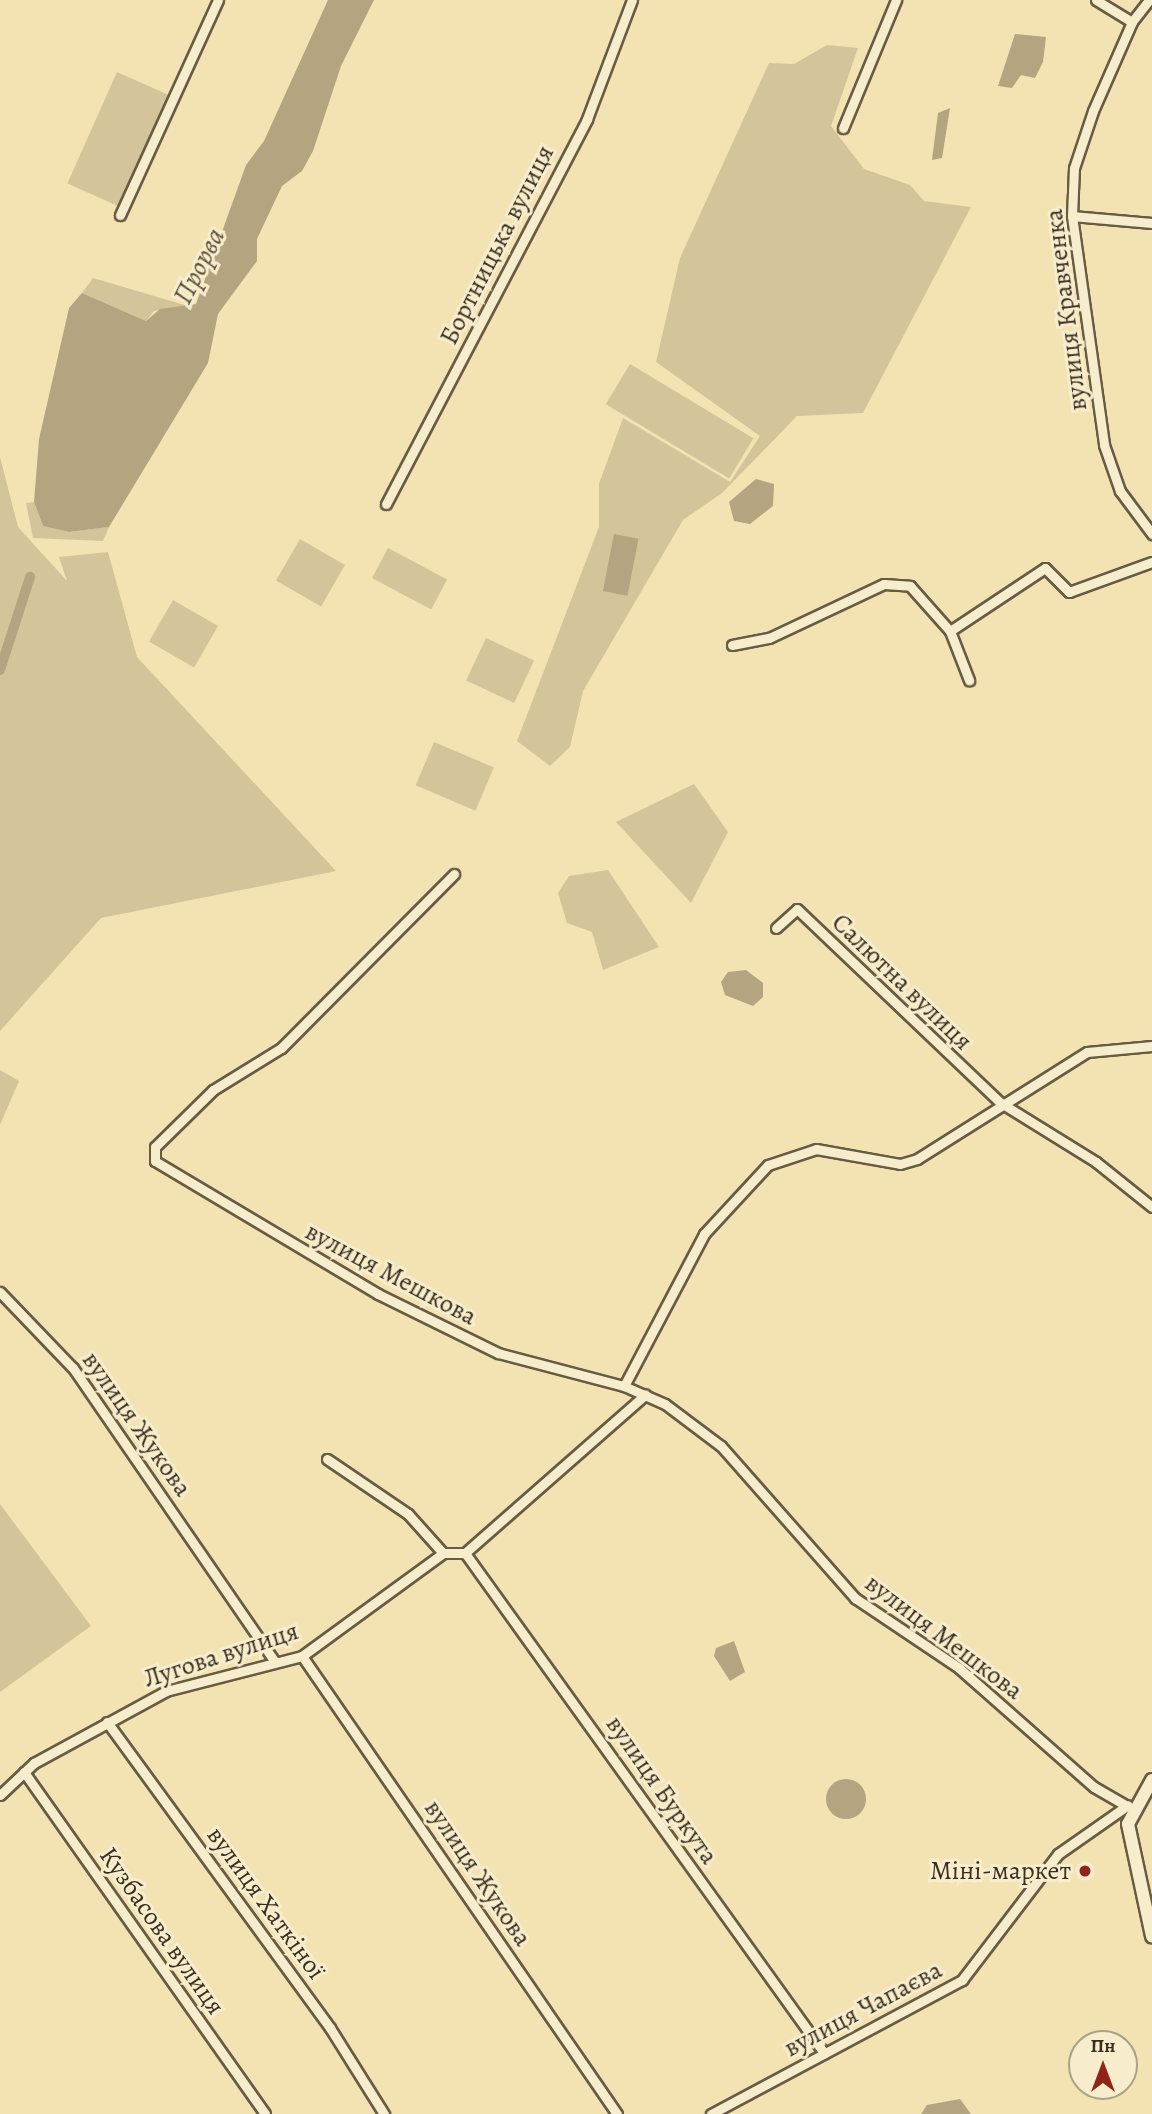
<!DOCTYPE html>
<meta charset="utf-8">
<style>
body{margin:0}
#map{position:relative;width:1152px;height:2114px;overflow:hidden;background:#f3e3b2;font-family:Alegreya,serif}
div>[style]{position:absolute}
.green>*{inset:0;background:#d4c499;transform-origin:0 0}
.water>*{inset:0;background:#b4a580;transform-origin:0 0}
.round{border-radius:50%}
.canal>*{height:10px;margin:-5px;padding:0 5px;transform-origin:5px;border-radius:5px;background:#b4a580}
.roads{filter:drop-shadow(2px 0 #685b44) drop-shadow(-2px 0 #685b44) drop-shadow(0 2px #685b44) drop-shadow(0 -2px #685b44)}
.street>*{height:9px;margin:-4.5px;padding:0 4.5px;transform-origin:4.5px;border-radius:4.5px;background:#f7edcd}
.secondary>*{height:12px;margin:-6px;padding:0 6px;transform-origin:6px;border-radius:6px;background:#f7edcd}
.dots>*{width:19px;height:19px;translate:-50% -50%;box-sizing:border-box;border:4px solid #f7edcd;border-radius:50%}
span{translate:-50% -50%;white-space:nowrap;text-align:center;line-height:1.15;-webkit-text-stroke:6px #f7edcd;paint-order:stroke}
.street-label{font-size:26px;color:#3a2e1f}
.poi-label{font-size:26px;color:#3a2e1f}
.right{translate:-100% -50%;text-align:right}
.water-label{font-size:28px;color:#5f523c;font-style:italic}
.north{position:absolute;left:1068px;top:2030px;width:70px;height:70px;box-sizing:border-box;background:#f7edcd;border:2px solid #aba187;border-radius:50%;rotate:0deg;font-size:19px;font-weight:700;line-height:28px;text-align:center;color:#3a2e1f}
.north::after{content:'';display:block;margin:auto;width:24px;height:32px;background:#8f2418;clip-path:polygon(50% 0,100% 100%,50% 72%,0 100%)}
</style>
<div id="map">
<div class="green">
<i style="clip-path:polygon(827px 45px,858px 48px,831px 126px,864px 169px,910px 185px,924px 201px,971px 207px,863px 413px,797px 416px,722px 493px,683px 520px,583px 691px,570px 747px,550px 766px,517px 741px,599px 527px,599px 484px,623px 418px,730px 482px,760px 436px,656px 362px,680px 258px,769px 63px,794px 64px)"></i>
<i style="left:117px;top:72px;width:56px;height:122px;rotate:24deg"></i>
<i style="clip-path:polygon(93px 278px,188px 306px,154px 311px,146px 321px,82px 293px)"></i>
<i style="left:630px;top:364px;width:144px;height:47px;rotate:31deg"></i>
<i style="clip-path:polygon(0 457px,18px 527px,67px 581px,59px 557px,108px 552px,137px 657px,336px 871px,101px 918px,0 1031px)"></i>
<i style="clip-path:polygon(34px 502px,43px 526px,69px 532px,109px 527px,103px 541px,33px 538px,26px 503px)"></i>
<i style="left:300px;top:539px;width:52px;height:48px;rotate:30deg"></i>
<i style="left:388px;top:548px;width:67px;height:34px;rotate:28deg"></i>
<i style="left:173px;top:600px;width:52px;height:48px;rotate:30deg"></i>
<i style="left:486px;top:638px;width:53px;height:47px;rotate:25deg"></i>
<i style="left:434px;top:742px;width:65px;height:47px;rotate:23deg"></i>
<i style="clip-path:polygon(694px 784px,728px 832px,691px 903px,616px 822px)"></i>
<i style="clip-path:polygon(608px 870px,659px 947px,603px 970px,592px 932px,567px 923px,558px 893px,569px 876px)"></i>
<i style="clip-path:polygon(0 1070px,19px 1081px,0 1125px)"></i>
<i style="clip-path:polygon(0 1504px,91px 1626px,0 1692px)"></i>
</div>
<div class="water">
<i style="clip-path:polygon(328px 0,374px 0,341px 66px,313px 151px,302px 171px,282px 186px,257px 239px,257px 261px,218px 314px,208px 363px,109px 527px,69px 532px,43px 526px,34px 502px,39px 439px,69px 308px,82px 293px,146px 321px,160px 309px,196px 304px,246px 165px,264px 141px)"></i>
<i style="clip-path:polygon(1015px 34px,1046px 37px,1043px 62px,1035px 78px,1021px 75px,1012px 88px,998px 86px)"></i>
<i style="clip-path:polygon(950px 108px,942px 158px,932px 160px,938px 113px)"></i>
<i style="clip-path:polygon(756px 479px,774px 484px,773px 506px,750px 524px,734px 521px,729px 502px)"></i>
<i style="left:614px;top:534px;width:25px;height:58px;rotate:11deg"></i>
<i style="clip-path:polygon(746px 970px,763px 983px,763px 997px,753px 1006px,725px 995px,721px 982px,728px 972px)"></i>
<i style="clip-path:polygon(734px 1641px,745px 1672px,730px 1681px,714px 1656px,716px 1648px)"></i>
<i class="round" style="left:826px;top:1779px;width:40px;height:40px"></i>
<i style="clip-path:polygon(960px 2099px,971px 2114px,921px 2114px,927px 2105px)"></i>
</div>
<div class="canal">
<i style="left:0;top:670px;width:98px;rotate:-72.1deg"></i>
</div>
<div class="roads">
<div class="street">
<i style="left:1096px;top:0;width:42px;rotate:31.4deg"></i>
<i style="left:1149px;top:0;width:28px;rotate:128deg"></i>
<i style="left:1132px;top:22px;width:97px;rotate:113.7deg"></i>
<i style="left:1093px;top:111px;width:60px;rotate:108.4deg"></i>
<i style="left:1074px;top:168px;width:48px;rotate:92.4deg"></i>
<i style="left:1072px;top:216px;width:231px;rotate:82deg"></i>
<i style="left:1104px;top:445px;width:49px;rotate:70.8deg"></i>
<i style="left:1120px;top:491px;width:54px;rotate:53.3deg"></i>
<i style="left:843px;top:128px;width:139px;rotate:-67.5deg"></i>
<i style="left:120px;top:215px;width:236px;rotate:-65.5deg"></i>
<i style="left:1072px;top:216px;width:80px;rotate:5deg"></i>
<i style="left:386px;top:504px;width:434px;rotate:-62.4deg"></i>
<i style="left:587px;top:119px;width:127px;rotate:-69.3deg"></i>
<i style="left:950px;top:631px;width:53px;rotate:68.8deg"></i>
<i style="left:732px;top:645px;width:38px;rotate:-11deg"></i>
<i style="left:769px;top:638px;width:127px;rotate:-25.2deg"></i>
<i style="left:884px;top:584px;width:26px;rotate:4deg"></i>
<i style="left:910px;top:586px;width:60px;rotate:48.4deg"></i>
<i style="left:950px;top:631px;width:114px;rotate:-33.6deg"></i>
<i style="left:1045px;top:568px;width:34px;rotate:45deg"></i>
<i style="left:1069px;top:592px;width:88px;rotate:-19.9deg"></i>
<i style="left:454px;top:874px;width:245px;rotate:134.8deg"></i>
<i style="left:281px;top:1048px;width:80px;rotate:148.3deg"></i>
<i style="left:213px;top:1090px;width:81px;rotate:135.5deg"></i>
<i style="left:155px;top:1147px;width:14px;rotate:90deg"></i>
<i style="left:155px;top:1161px;width:260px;rotate:30.8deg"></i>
<i style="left:378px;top:1294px;width:134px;rotate:26.2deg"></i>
<i style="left:498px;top:1353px;width:130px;rotate:14.7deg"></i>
<i style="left:624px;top:1386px;width:45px;rotate:23.7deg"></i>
<i style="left:665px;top:1404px;width:70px;rotate:36.9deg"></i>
<i style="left:721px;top:1446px;width:203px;rotate:48.6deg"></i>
<i style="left:855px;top:1598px;width:125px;rotate:33.9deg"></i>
<i style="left:959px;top:1668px;width:180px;rotate:41.4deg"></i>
<i style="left:1094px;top:1787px;width:34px;rotate:30deg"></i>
<i style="left:776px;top:928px;width:28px;rotate:-42deg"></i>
<i style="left:797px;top:909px;width:282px;rotate:43.6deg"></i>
<i style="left:1001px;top:1103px;width:112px;rotate:31.8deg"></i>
<i style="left:1096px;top:1162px;width:72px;rotate:38.8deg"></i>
<i style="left:0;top:1292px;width:105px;rotate:46.2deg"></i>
<i style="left:73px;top:1368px;width:355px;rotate:55.5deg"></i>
<i style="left:624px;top:1386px;width:172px;rotate:-62.2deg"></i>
<i style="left:704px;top:1234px;width:94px;rotate:-47.2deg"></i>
<i style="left:768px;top:1165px;width:51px;rotate:-18.4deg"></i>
<i style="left:816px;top:1149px;width:85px;rotate:10.1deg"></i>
<i style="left:900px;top:1164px;width:18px;rotate:-16deg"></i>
<i style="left:917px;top:1159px;width:201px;rotate:-32.2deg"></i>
<i style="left:1087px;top:1052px;width:65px;rotate:-5.3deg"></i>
<i style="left:327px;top:1459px;width:98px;rotate:34.2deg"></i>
<i style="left:408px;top:1514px;width:52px;rotate:48.1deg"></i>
<i style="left:465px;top:1553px;width:616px;rotate:54.32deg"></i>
<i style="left:302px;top:1656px;width:556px;rotate:55.48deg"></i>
<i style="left:107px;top:1722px;width:379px;rotate:53.9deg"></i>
<i style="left:330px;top:2028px;width:102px;rotate:57.9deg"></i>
<i style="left:24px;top:1772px;width:418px;rotate:54.8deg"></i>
<i style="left:0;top:1795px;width:47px;rotate:-43.3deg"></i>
<i style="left:34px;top:1763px;width:150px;rotate:-28.6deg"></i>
<i style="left:166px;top:1691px;width:140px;rotate:-14.4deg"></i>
<i style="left:302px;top:1656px;width:175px;rotate:-36.1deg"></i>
<i style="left:443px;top:1553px;width:22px"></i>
<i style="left:465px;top:1553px;width:240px;rotate:-41.3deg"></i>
<i style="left:711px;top:2114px;width:285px;rotate:-28.1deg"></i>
<i style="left:962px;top:1980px;width:158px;rotate:-52.7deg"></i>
<i style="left:1058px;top:1854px;width:85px;rotate:-35deg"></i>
</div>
<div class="secondary">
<i style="left:1152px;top:1780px;width:50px;rotate:118.6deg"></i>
<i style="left:1128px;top:1824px;width:115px;rotate:77.9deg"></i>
</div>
</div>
<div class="dots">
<i style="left:1085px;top:1871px;background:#8f2418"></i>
</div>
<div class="street-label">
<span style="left:497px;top:245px;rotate:-63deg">Бортницька вулиця</span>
<span style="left:1066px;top:310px;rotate:-97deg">вулиця Кравченка</span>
<span style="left:902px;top:982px;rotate:44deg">Салютна вулиця</span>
<span style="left:391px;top:1274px;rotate:28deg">вулиця Мешкова</span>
<span style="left:137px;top:1424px;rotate:55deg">вулиця Жукова</span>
<span style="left:944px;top:1637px;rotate:37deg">вулиця Мешкова</span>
<span style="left:221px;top:1655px;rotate:-18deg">Лугова вулиця</span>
<span style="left:662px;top:1790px;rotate:55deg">вулиця Буркута</span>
<span style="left:478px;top:1873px;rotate:56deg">вулиця Жукова</span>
<span style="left:266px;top:1903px;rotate:54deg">вулиця Хаткіної</span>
<span style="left:162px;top:1931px;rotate:55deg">Кузбасова вулиця</span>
<span style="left:863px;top:2009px;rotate:-28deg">вулиця Чапаєва</span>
</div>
<div class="poi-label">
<span class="right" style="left:1071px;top:1871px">Міні-маркет</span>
</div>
<div class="water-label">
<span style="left:199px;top:266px;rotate:-63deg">Прорва</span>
</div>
<div class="north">Пн</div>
</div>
